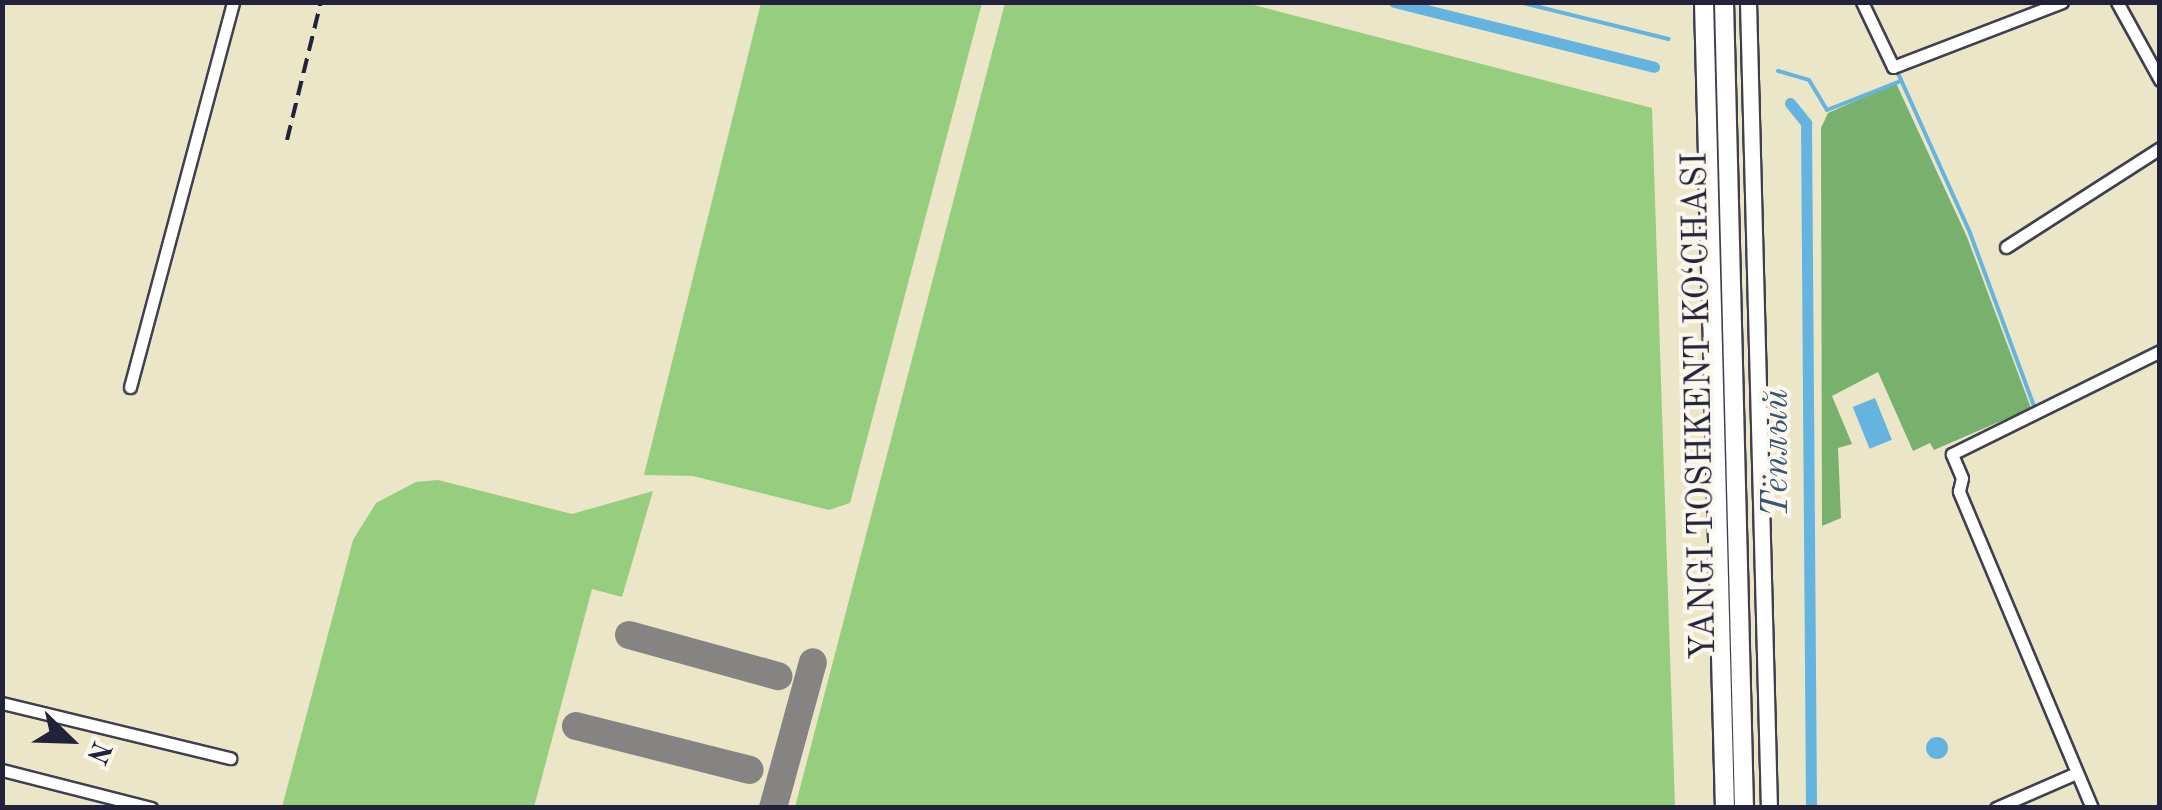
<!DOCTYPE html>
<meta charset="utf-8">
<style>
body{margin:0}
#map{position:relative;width:2162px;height:810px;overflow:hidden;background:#ebe6c8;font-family:"Old Standard TT",serif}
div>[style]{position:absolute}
.green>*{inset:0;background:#96cd7f}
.forest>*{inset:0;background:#78b06e}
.water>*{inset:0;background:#65b4e0;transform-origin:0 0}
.round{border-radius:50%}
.stream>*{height:4px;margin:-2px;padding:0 2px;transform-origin:2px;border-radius:2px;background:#65b4e0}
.canal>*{height:11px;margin:-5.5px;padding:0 5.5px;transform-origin:5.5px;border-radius:5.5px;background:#65b4e0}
.taxiway>*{height:28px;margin:-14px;padding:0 14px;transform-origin:14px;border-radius:14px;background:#868482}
.roads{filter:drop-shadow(2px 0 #403f50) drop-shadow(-2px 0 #403f50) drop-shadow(0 2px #403f50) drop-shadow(0 -2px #403f50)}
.minor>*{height:11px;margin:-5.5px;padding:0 5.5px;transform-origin:5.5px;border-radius:5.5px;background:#fff}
.secondary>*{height:15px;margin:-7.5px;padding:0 7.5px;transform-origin:7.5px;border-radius:7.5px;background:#fff}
.trunk>*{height:18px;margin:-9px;padding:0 9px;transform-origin:9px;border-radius:9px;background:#fff}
.rail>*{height:4px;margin-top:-2px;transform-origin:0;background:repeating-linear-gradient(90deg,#22223b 0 15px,transparent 0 23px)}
span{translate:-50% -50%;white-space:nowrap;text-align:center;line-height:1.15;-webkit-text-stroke:8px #fbf7ec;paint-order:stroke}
.street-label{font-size:35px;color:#22223b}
.water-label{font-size:38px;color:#395575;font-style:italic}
.frame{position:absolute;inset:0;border:5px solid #22223b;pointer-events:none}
.north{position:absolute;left:20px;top:690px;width:100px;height:100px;-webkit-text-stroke:8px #fbf7ec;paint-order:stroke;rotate:113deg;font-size:28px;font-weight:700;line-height:40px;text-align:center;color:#22223b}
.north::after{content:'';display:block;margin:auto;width:35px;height:45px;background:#22223b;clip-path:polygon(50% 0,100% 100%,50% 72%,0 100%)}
</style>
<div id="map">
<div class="green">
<i style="clip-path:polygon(761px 3px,982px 3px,850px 503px,829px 510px,693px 476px,644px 475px)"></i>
<i style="clip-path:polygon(1005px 3px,1246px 3px,1652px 108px,1675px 807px,795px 807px)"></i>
<i style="clip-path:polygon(438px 480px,572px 514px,653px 491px,622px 597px,592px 589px,534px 807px,282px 807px,353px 540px,376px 503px,416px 482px)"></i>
</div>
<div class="forest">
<i style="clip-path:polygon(1896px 83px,1967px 237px,2031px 408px,1934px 450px,1930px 443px,1913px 451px,1878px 372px,1832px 396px,1852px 444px,1838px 448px,1841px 518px,1822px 526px,1821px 128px,1828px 113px)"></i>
</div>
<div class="water">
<i style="left:1875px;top:398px;width:45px;height:24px;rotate:68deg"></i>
<i class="round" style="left:1926px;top:737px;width:22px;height:22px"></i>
</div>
<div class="stream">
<i style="left:1519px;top:2px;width:154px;rotate:13.9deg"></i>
<i style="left:1778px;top:71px;width:32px;rotate:16deg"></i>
<i style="left:1809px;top:80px;width:35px;rotate:59deg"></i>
<i style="left:1827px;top:110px;width:79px;rotate:-21.4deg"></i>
<i style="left:1897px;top:71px;width:178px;rotate:65.7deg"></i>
<i style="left:1970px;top:233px;width:188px;rotate:69.7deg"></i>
</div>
<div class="canal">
<i style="left:1394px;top:2px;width:268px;rotate:14deg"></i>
<i style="left:1790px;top:103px;width:26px;rotate:51deg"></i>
<i style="left:1806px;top:123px;width:685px;rotate:89.58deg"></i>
</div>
<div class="taxiway">
<i style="left:629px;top:635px;width:155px;rotate:15.4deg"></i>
<i style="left:576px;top:726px;width:179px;rotate:14.2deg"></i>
<i style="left:773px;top:808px;width:151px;rotate:-74.7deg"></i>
</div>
<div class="roads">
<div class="minor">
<i style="left:1862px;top:2px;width:72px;rotate:64.5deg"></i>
<i style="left:1893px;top:67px;width:181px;rotate:-21deg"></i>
<i style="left:2117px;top:2px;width:89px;rotate:61.1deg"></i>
<i style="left:2006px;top:247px;width:183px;rotate:-32.7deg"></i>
<i style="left:130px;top:387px;width:399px;rotate:-75deg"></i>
<i style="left:2px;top:703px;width:235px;rotate:13.6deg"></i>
<i style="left:2px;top:770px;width:154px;rotate:14.3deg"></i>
<i style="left:1996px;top:808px;width:87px;rotate:-23.6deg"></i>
<i style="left:2092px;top:808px;width:344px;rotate:-112.8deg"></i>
<i style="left:1959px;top:491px;width:13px;rotate:-77deg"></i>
<i style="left:1962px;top:478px;width:26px;rotate:-113deg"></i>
<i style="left:1952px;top:454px;width:232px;rotate:-26.3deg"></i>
</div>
<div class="secondary">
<i style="left:1748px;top:2px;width:806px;rotate:88.51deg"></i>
</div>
<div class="trunk">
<i style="left:1704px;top:2px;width:806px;rotate:88.51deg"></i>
<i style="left:1724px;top:2px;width:806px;rotate:88.58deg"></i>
</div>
</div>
<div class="rail">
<i style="left:287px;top:140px;width:142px;rotate:-76.2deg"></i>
</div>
<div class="street-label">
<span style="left:1701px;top:406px;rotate:-91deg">YANGI TOSHKENT KO‘CHASI</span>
</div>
<div class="water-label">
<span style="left:1778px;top:453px;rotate:-90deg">Тёплый</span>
</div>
<div class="frame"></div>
<div class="north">N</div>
</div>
